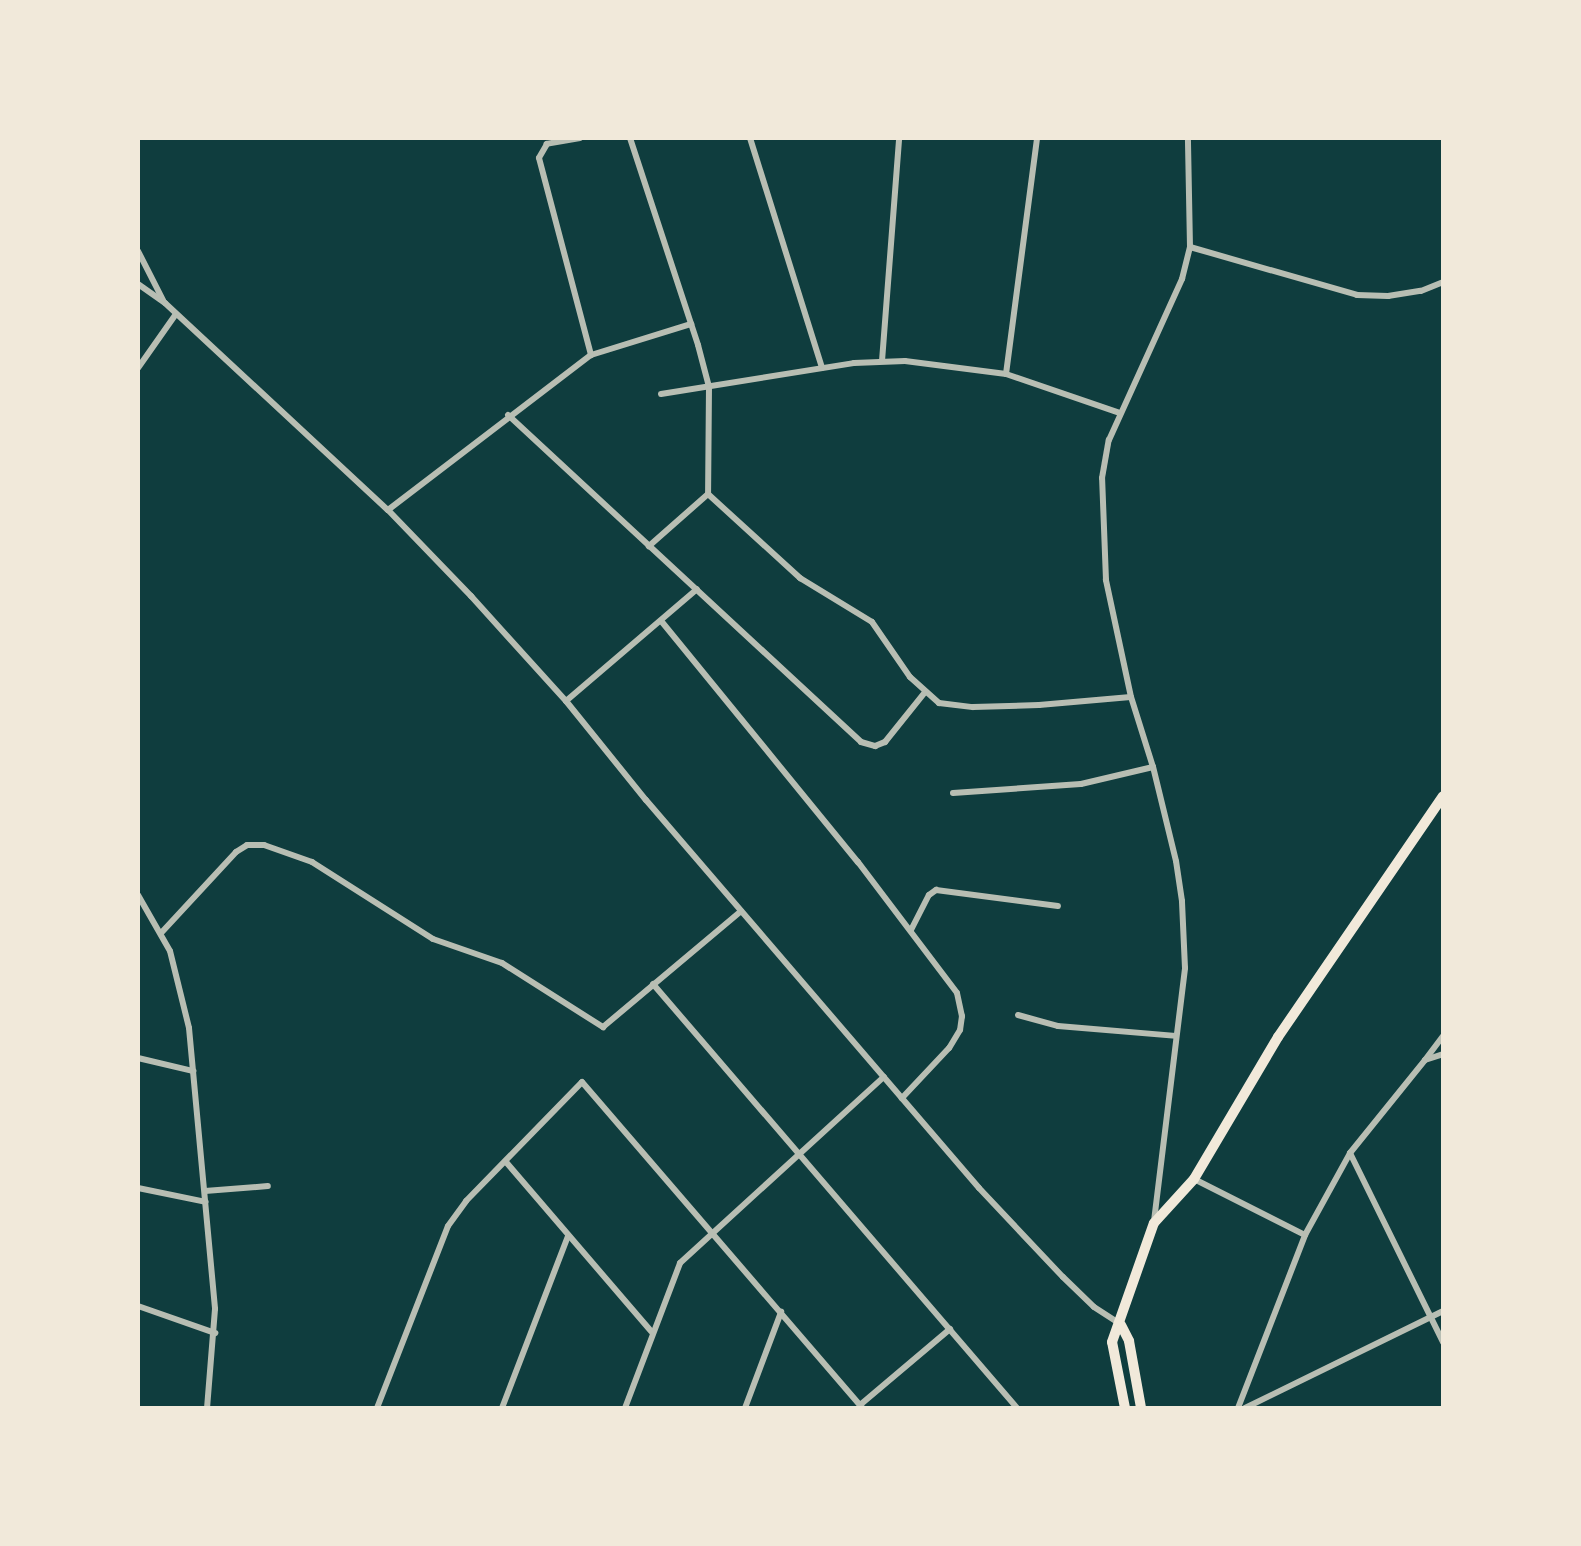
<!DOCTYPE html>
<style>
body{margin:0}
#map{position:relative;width:1581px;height:1546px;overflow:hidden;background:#0f3d3e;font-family:Jost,sans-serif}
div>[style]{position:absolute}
.minor>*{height:6px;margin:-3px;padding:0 3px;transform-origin:3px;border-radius:3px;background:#b8beb3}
.primary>*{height:10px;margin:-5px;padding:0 5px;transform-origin:5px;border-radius:5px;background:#f1e9da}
span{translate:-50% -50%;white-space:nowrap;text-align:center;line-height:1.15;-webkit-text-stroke:6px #f1e9da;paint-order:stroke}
.frame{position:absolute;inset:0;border:140px solid #f1e9da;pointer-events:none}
</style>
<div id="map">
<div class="minor">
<i style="left:580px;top:138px;width:34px;rotate:170deg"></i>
<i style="left:547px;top:144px;width:16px;rotate:120deg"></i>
<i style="left:539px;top:158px;width:204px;rotate:75.2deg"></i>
<i style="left:630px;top:138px;width:218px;rotate:71.8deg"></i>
<i style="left:698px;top:345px;width:43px;rotate:75.3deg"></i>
<i style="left:709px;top:387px;width:107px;rotate:90.5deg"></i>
<i style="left:708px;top:494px;width:79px;rotate:138.6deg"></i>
<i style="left:750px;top:138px;width:241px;rotate:72.6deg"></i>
<i style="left:1190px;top:247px;width:174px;rotate:16deg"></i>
<i style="left:1357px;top:295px;width:31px;rotate:2deg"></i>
<i style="left:1388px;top:296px;width:33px;rotate:-9deg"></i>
<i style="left:1421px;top:291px;width:24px;rotate:-22deg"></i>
<i style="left:138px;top:251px;width:55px;rotate:63deg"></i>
<i style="left:138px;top:284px;width:33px;rotate:35deg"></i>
<i style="left:165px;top:303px;width:304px;rotate:42.9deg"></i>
<i style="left:388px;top:510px;width:120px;rotate:46deg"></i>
<i style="left:471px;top:596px;width:142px;rotate:47.9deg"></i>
<i style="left:566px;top:701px;width:127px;rotate:51.1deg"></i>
<i style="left:646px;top:800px;width:511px;rotate:49.36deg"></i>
<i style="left:979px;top:1188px;width:122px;rotate:46.7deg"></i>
<i style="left:1063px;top:1277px;width:43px;rotate:44.1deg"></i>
<i style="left:1094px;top:1307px;width:30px;rotate:33deg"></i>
<i style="left:882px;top:361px;width:224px;rotate:-85.6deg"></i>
<i style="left:138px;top:368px;width:66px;rotate:-54.9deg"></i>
<i style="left:1006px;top:374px;width:238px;rotate:-82.5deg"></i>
<i style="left:661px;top:394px;width:195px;rotate:-9.1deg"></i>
<i style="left:854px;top:363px;width:51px;rotate:-2.2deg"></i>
<i style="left:905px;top:361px;width:102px;rotate:7.3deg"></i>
<i style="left:1006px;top:374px;width:120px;rotate:18.9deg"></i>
<i style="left:508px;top:415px;width:481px;rotate:42.8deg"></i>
<i style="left:861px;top:742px;width:15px;rotate:16deg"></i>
<i style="left:875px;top:746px;width:11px;rotate:-22deg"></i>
<i style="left:885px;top:742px;width:64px;rotate:-51.3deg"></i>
<i style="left:708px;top:494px;width:125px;rotate:42.4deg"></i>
<i style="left:800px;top:578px;width:84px;rotate:31.4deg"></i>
<i style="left:872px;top:622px;width:67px;rotate:55.4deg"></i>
<i style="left:910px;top:677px;width:39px;rotate:42deg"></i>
<i style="left:939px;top:703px;width:34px;rotate:7deg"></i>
<i style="left:973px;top:707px;width:66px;rotate:-1.7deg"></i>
<i style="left:1039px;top:705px;width:92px;rotate:-5deg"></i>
<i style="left:388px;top:510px;width:255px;rotate:-37.4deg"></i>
<i style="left:591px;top:355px;width:105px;rotate:-17.2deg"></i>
<i style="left:662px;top:622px;width:310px;rotate:50.8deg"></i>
<i style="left:858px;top:862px;width:164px;rotate:52.9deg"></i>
<i style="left:957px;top:993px;width:24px;rotate:78deg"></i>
<i style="left:962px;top:1016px;width:14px;rotate:98deg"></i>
<i style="left:960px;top:1030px;width:21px;rotate:121deg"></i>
<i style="left:949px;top:1048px;width:69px;rotate:133.2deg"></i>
<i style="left:566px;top:701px;width:172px;rotate:-40.5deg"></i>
<i style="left:953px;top:793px;width:128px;rotate:-4deg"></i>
<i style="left:1081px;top:784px;width:74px;rotate:-13.3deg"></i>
<i style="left:138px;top:895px;width:64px;rotate:60.3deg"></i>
<i style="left:170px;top:951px;width:79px;rotate:76.1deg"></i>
<i style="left:189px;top:1028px;width:282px;rotate:84.7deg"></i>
<i style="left:215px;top:1309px;width:99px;rotate:94.6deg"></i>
<i style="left:911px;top:930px;width:39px;rotate:-63deg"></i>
<i style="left:929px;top:895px;width:9px;rotate:-36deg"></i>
<i style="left:936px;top:890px;width:123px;rotate:7.5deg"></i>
<i style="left:162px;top:932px;width:109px;rotate:-47.2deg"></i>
<i style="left:236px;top:852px;width:13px;rotate:-32deg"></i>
<i style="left:247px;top:845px;width:17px"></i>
<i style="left:264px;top:845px;width:51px;rotate:19.5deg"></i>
<i style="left:312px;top:862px;width:143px;rotate:32.5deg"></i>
<i style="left:433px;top:939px;width:73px;rotate:19.2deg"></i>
<i style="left:502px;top:963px;width:120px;rotate:32.4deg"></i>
<i style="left:603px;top:1027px;width:180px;rotate:-40deg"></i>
<i style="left:653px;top:984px;width:559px;rotate:49.35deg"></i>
<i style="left:1018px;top:1015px;width:41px;rotate:15.4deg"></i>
<i style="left:1058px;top:1026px;width:118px;rotate:4.8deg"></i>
<i style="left:138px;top:1058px;width:57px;rotate:13.3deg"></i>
<i style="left:1425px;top:1060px;width:30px;rotate:-53deg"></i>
<i style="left:1350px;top:1153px;width:211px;rotate:63.8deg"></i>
<i style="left:506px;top:1162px;width:223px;rotate:49.4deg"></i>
<i style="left:1194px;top:1179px;width:124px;rotate:26.8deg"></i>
<i style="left:138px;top:1188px;width:69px;rotate:11.6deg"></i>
<i style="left:205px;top:1191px;width:63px;rotate:-4.5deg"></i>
<i style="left:1154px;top:1221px;width:255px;rotate:-83deg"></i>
<i style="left:1185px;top:968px;width:67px;rotate:-92.6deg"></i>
<i style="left:1182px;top:901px;width:40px;rotate:-98.5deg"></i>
<i style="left:1176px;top:861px;width:97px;rotate:-103.7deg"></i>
<i style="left:1153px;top:767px;width:73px;rotate:-107.4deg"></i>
<i style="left:1131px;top:697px;width:120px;rotate:-102.1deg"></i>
<i style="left:1106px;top:580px;width:102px;rotate:-92.2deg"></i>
<i style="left:1102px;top:478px;width:39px;rotate:-80deg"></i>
<i style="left:1109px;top:440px;width:177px;rotate:-65.6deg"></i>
<i style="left:1182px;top:279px;width:33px;rotate:-76deg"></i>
<i style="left:1190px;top:247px;width:109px;rotate:-91.1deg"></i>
<i style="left:138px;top:1306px;width:82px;rotate:19.3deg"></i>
<i style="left:860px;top:1405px;width:118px;rotate:-40.2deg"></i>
<i style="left:377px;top:1408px;width:195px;rotate:-68.7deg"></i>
<i style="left:448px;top:1226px;width:31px;rotate:-54deg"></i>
<i style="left:466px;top:1201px;width:166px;rotate:-45.7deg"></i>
<i style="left:582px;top:1082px;width:430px;rotate:49.3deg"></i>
<i style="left:502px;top:1408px;width:184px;rotate:-69deg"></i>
<i style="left:625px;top:1408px;width:155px;rotate:-69.2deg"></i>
<i style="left:680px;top:1263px;width:276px;rotate:-42.4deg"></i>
<i style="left:745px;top:1408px;width:103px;rotate:-69.4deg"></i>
<i style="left:1238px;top:1408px;width:186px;rotate:-68.8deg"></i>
<i style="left:1305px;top:1235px;width:94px;rotate:-61.2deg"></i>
<i style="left:1350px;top:1153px;width:119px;rotate:-51.1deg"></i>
<i style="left:1425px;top:1060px;width:19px;rotate:-18deg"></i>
<i style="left:1245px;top:1408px;width:220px;rotate:-26.1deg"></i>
</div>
<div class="primary">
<i style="left:1121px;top:1325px;width:18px;rotate:63deg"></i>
<i style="left:1129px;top:1341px;width:68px;rotate:79.8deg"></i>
<i style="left:1125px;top:1408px;width:67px;rotate:-101.1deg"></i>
<i style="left:1112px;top:1342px;width:126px;rotate:-70.6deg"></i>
<i style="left:1154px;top:1223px;width:59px;rotate:-47.7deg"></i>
<i style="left:1194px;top:1179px;width:165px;rotate:-59.4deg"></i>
<i style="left:1278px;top:1037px;width:292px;rotate:-55.6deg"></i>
</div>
<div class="frame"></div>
</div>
